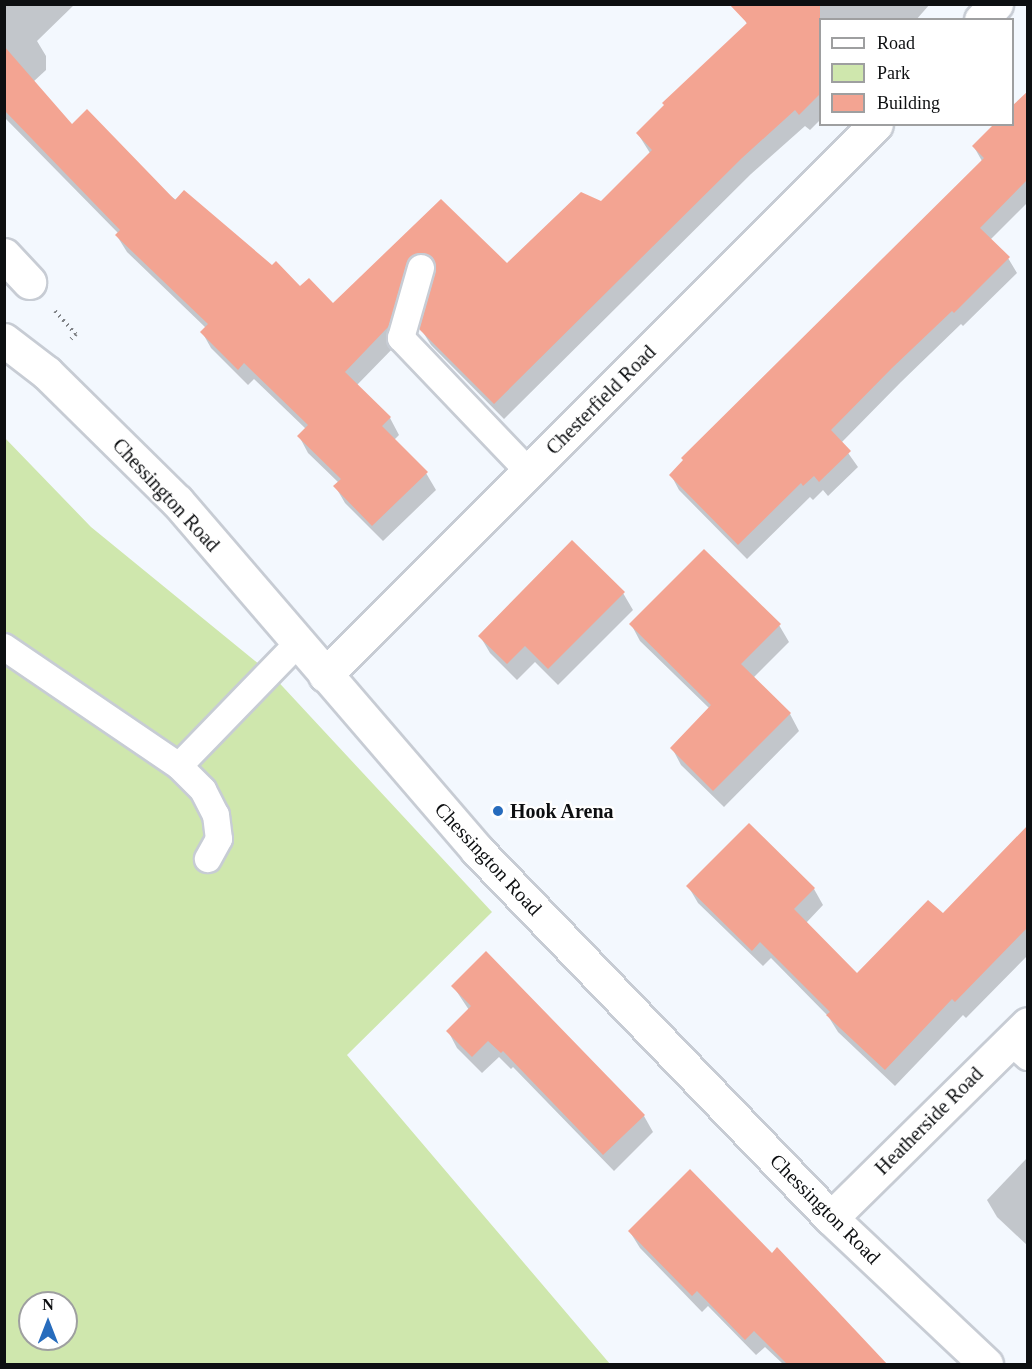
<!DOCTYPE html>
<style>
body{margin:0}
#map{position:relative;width:1032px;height:1369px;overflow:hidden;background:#f3f8fe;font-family:Georgia,serif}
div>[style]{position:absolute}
.green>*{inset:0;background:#cfe7ad}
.shadow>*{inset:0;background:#0003}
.building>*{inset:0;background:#f3a492}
.path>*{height:4px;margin-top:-2px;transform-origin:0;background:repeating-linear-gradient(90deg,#808387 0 1.5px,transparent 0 6px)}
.roads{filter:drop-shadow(2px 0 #c7ccd4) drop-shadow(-2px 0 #c7ccd4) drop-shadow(0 2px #c7ccd4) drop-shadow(0 -2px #c7ccd4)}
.service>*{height:26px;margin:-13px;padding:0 13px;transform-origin:13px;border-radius:13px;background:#fff}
.minor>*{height:33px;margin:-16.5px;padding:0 16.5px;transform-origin:16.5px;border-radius:16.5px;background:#fff}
.secondary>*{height:33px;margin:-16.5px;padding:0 16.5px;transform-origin:16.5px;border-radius:16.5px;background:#fff}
.dots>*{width:16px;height:16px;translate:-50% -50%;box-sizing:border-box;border:3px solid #fff;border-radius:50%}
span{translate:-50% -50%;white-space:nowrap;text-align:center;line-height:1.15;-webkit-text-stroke:4.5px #fff;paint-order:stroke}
.street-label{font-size:20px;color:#0d0f11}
.poi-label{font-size:20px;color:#0d0f11;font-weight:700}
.left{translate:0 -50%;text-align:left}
.frame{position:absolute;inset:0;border:6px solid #0d0f11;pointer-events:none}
.legend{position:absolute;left:819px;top:18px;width:195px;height:108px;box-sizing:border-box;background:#fff;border:2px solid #9e9fa0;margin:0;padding:8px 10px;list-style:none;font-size:18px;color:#0d0f11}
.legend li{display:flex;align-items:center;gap:12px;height:30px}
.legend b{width:30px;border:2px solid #9e9fa0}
.north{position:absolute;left:18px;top:1291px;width:60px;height:60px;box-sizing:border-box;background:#fff;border:2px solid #9e9fa0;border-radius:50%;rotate:0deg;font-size:16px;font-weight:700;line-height:24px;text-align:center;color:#0d0f11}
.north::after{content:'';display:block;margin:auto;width:21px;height:27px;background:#276cbd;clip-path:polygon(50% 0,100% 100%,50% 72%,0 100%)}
</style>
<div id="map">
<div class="green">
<i style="clip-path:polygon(evenodd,4px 437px,91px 527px,271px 674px,492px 912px,347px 1055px,610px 1364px,5px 1364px,4px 437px,30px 1303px,66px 1303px,66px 1339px,30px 1339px,30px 1303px)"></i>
</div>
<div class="shadow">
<i style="clip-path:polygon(4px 4px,75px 4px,37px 41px,46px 56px,46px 70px,33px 82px,72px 126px,300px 288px,333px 305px,441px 201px,507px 265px,601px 202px,650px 153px,638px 134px,747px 24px,744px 18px,758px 4px,930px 4px,916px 20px,820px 20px,820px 120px,810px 130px,805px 126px,751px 174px,504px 419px,431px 345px,421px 329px,436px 269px,419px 274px,398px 343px,357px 385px,390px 418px,399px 435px,394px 440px,426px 473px,436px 490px,383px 541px,345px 503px,335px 486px,339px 483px,308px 453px,299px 436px,306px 429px,254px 379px,248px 385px,211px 348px,202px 332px,206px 328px,127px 252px,117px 236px,119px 234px,4px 117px)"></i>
<i style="clip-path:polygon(1028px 95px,1028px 202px,990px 240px,1008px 258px,1017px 273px,963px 326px,961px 324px,901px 382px,841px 443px,858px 467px,828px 496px,823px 490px,813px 500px,810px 497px,747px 559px,679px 490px,671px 475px,982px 161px,974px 147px,1012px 124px)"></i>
<i style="clip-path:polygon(623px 593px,633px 610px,558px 685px,535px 662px,517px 680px,490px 653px,480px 636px)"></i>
<i style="clip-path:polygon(631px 624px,779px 625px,789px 642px,753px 678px,790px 714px,799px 731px,724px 807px,681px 765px,672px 748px,710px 709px,640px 641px)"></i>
<i style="clip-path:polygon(1028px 827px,1028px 955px,966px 1018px,963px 1015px,895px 1086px,838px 1032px,828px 1016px,771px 958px,763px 966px,698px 903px,688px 886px,814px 889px,823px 905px,806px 923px,857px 975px,943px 915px)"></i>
<i style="clip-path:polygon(453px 986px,644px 1116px,653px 1132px,614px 1171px,513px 1067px,511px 1069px,499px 1057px,482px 1073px,457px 1048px,448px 1031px,469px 1010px)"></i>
<i style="clip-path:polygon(1028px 1157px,1028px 1246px,997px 1217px,987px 1200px)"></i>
<i style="clip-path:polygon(630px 1232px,772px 1255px,799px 1364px,783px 1364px,765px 1347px,756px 1355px,708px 1306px,702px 1312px,640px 1248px)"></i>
</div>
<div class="building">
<i style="clip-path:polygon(729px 4px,820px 4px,820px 94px,799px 115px,795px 110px,742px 158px,494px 404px,419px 329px,436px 265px,426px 254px,411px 257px,407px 264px,389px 326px,345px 372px,391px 417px,382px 426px,428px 472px,372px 526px,333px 486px,341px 479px,297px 436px,308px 425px,244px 363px,238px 370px,200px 332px,208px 324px,115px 235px,120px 230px,4px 110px,4px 46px,72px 124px,87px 109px,175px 200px,184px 190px,272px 265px,276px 261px,300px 286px,309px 278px,333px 303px,441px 199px,507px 263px,581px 192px,601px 201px,652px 150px,636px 133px,664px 105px,662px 103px,747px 23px)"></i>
<i style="clip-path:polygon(1028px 91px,1028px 179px,980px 228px,1010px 257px,954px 313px,952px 311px,892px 368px,831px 430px,851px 451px,819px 482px,814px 476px,803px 486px,801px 483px,738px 545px,669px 475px,683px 460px,681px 458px,984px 158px,972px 146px,994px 124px,1012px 124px,1012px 106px)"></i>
<i style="clip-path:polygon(572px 540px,625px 592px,548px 669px,525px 646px,507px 664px,478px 636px)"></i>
<i style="clip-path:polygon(704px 549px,781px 624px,741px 664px,791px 713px,713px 791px,670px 748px,711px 705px,629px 624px)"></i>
<i style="clip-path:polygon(749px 823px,815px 888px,794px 909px,857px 973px,928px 900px,943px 913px,1028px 825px,1028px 927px,955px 1002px,952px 999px,885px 1070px,826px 1015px,830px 1012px,760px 942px,752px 951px,686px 886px)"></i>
<i style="clip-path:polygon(486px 951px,645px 1115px,603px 1155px,503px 1051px,501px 1053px,488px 1041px,472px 1057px,446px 1031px,471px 1006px,451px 986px)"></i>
<i style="clip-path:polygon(690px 1169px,772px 1253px,777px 1247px,888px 1365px,788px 1365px,754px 1331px,745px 1340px,697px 1291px,692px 1296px,628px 1231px)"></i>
</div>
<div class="path">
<i style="left:55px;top:311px;width:31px;rotate:48deg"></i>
<i style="left:76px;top:334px;width:7px;rotate:135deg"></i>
</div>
<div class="roads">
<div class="service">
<i style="left:421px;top:268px;width:73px;rotate:105.9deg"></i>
<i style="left:401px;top:338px;width:185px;rotate:46.3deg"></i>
<i style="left:4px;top:647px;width:212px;rotate:34.2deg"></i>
<i style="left:179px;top:766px;width:171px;rotate:-45.9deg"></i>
<i style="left:179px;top:766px;width:34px;rotate:45deg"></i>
<i style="left:203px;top:790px;width:28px;rotate:63deg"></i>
<i style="left:216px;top:815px;width:24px;rotate:83deg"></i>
<i style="left:219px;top:839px;width:23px;rotate:119deg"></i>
<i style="left:1010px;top:1041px;width:24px;rotate:42deg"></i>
</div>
<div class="minor">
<i style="left:981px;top:20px;width:22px;rotate:-47deg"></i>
<i style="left:4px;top:255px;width:37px;rotate:47deg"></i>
<i style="left:325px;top:675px;width:779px;rotate:-45deg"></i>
<i style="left:831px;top:1218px;width:276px;rotate:-44.6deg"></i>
</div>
<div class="secondary">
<i style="left:4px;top:340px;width:54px;rotate:37.5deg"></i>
<i style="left:47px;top:373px;width:182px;rotate:44.6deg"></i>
<i style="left:177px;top:501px;width:460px;rotate:49.3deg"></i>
<i style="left:477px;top:850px;width:511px;rotate:46.11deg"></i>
<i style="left:831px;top:1218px;width:213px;rotate:43.3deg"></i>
</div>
</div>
<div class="dots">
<i style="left:498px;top:811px;background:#276cbd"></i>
</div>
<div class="street-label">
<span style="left:601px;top:400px;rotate:-45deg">Chesterfield Road</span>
<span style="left:166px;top:495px;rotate:47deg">Chessington Road</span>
<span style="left:488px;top:859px;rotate:47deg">Chessington Road</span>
<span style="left:929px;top:1121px;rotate:-45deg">Heatherside Road</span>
<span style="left:825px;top:1209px;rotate:45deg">Chessington Road</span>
</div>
<div class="poi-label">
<span class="left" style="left:510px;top:811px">Hook Arena</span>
</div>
<div class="frame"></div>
<ul class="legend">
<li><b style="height:8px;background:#fff"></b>Road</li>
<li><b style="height:16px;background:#cfe7ad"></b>Park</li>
<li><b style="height:16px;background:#f3a492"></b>Building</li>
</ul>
<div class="north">N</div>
</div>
